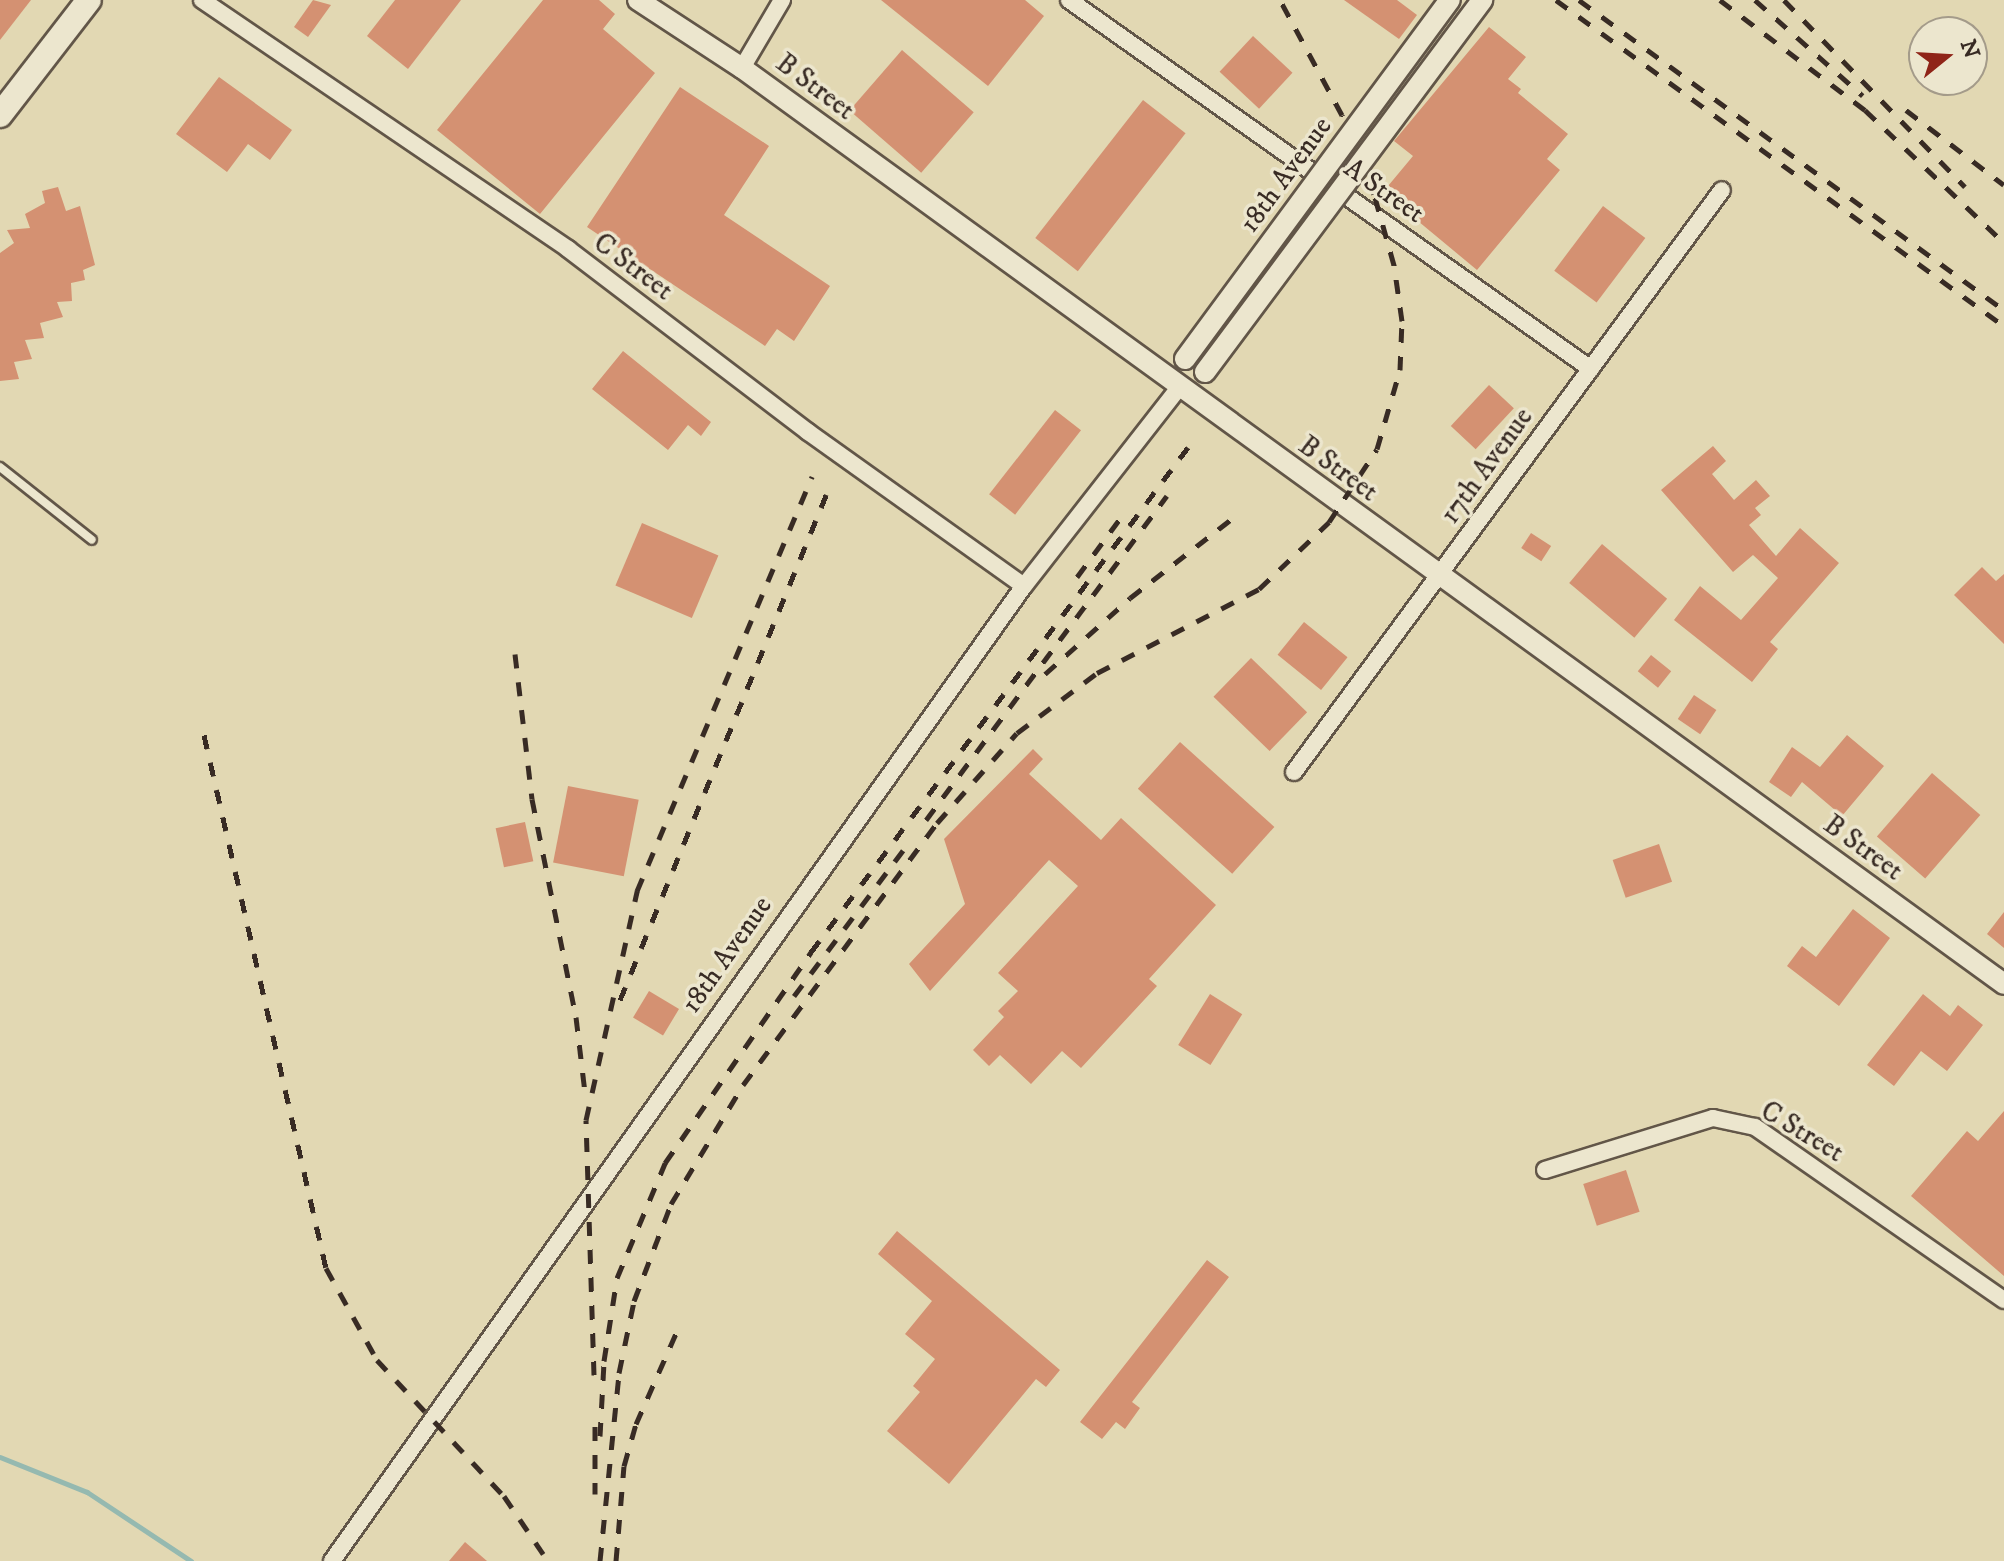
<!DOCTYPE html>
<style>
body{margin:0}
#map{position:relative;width:2004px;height:1561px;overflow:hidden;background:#e2d8b3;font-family:"IM FELL DW Pica",serif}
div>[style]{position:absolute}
.stream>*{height:5px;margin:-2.5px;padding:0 2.5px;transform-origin:2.5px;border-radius:2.5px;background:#95b9b0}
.building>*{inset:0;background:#d49172;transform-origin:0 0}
.roads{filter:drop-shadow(2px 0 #625648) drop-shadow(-2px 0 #625648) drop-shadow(0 2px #625648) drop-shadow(0 -2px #625648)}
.service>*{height:8px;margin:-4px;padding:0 4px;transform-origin:4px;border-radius:4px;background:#ece6ce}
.minor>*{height:16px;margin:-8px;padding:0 8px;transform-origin:8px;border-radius:8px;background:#ece6ce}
.tertiary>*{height:20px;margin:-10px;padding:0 10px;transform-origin:10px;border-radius:10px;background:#ece6ce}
.secondary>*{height:24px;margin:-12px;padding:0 12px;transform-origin:12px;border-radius:12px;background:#ece6ce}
.rail>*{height:5px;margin-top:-2.5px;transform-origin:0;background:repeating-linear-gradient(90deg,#382b24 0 14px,transparent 0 28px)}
.bridges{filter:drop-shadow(2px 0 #625648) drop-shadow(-2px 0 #625648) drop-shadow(0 2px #625648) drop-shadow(0 -2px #625648)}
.tertiary-bridge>*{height:20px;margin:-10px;padding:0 10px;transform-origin:10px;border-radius:10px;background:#ece6ce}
span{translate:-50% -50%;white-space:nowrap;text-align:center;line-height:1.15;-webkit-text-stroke:7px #ece6ce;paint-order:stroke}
.street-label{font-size:28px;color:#382b24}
.north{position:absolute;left:1908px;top:16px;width:80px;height:80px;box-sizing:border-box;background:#ece6ce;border:2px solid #a49b8a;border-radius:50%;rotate:72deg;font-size:22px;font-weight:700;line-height:32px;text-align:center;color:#382b24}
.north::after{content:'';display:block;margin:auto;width:28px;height:36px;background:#8f2418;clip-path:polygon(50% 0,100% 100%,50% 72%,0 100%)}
</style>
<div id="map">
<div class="stream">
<i style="left:0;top:1457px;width:94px;rotate:21.9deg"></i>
<i style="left:87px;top:1492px;width:125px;rotate:33.6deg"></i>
</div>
<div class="building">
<i style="clip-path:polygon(0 0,31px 0,0 40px)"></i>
<i style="clip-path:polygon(313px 0,331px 5px,308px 37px,294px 27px)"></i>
<i style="clip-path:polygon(395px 0,461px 0,408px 69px,367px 36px)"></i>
<i style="clip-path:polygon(543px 0,599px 0,615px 14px,603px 29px,655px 73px,540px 214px,437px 130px)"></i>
<i style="clip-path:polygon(881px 0,1025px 0,1044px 16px,988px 86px)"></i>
<i style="clip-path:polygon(1344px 0,1397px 0,1417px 15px,1399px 39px)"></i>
<i style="clip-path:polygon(1489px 27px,1526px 57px,1508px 79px,1521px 89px,1518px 93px,1568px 134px,1547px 159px,1560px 170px,1477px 270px,1383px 192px,1413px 156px,1394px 141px)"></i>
<i style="left:1253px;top:36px;width:54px;height:49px;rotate:43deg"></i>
<i style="left:902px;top:50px;width:95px;height:80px;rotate:41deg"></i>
<i style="clip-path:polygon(219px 77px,292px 130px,270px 160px,248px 144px,227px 172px,176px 134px)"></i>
<i style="clip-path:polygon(680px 87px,769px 146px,724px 215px,830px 286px,794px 341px,777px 329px,765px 346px,587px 227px)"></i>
<i style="left:1143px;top:100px;width:54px;height:175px;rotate:38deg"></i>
<i style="clip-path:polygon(58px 187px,66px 211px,80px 206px,95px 265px,83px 270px,85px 280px,71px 283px,72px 301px,57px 302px,63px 317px,40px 323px,44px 338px,25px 340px,32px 359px,14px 362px,19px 379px,0 381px,0 253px,14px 243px,7px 230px,30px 228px,25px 214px,45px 203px,42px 191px)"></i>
<i style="left:1603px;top:206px;width:53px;height:81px;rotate:37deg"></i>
<i style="clip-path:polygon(623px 351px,711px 422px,701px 436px,688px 425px,668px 450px,592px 389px)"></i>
<i style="left:1489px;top:385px;width:34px;height:56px;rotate:43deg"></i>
<i style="left:1055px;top:410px;width:33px;height:107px;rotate:38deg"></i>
<i style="clip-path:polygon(1713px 446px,1726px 461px,1712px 474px,1734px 500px,1756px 480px,1770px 496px,1755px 508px,1761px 515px,1749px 525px,1776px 556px,1800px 528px,1839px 563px,1770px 642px,1778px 649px,1752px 682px,1674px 620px,1700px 586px,1741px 620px,1778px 578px,1753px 555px,1733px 572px,1661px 490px)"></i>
<i style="left:642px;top:523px;width:83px;height:68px;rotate:23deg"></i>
<i style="left:1531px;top:533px;width:24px;height:18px;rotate:33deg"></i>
<i style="left:1602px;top:544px;width:85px;height:51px;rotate:40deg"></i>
<i style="clip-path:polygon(1982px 567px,1996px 581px,2004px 574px,2004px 644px,1954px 595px)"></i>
<i style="left:1304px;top:622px;width:56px;height:42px;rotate:39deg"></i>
<i style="left:1651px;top:655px;width:26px;height:21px;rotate:39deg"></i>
<i style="left:1251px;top:658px;width:78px;height:54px;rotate:44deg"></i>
<i style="left:1694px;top:695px;width:27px;height:29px;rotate:34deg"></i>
<i style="clip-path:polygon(1847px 735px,1884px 766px,1842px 816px,1802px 782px,1791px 797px,1769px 782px,1792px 747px,1820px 767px)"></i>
<i style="left:1180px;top:742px;width:127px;height:63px;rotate:42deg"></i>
<i style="clip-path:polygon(1033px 749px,1043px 759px,1029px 774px,1101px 840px,1121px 818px,1216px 905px,1149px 979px,1157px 986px,1081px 1068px,1062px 1051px,1031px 1084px,1000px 1055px,989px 1066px,973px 1050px,1004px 1017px,998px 1011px,1018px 991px,998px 973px,1078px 886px,1049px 860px,930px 991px,909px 964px,965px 904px,944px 839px)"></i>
<i style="left:1932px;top:773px;width:64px;height:84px;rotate:41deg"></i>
<i style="left:568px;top:786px;width:72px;height:78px;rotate:11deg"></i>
<i style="left:525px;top:822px;width:40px;height:30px;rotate:78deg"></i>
<i style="left:1659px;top:844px;width:40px;height:49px;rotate:71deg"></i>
<i style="clip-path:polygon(1853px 909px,1890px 938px,1839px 1006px,1787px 966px,1802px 946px,1816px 957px)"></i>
<i style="clip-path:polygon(2004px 912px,2004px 948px,1987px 934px)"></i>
<i style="left:649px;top:991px;width:35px;height:31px;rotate:31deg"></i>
<i style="left:1210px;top:994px;width:38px;height:60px;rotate:32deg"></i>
<i style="clip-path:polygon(1923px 994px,1950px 1016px,1958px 1005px,1983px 1025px,1947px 1071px,1921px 1051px,1894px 1086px,1867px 1065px)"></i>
<i style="clip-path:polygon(2004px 1111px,2004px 1276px,1911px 1196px,1967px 1131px,1978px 1141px)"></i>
<i style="left:1626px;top:1170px;width:44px;height:45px;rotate:72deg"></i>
<i style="clip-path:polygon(897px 1231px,1060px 1370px,1046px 1387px,1036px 1379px,949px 1484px,887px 1431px,920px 1392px,913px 1386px,935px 1359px,905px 1334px,932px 1301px,878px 1254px)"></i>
<i style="clip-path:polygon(1207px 1260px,1229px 1277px,1132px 1402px,1140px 1408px,1125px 1429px,1116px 1422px,1102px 1439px,1080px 1422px)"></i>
<i style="clip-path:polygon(465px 1542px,487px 1561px,449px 1561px)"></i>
</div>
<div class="roads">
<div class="service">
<i style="left:0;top:467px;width:117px;rotate:38.4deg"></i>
</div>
<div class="minor">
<i style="left:202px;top:0;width:443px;rotate:34.2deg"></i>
<i style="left:568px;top:249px;width:302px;rotate:37.3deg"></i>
<i style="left:808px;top:432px;width:265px;rotate:35.5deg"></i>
<i style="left:1069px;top:0;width:639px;rotate:35.26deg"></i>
<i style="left:742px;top:68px;width:79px;rotate:-59.5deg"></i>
<i style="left:1294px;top:772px;width:722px;rotate:-53.67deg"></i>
<i style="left:1545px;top:1170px;width:176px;rotate:-17.2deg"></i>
<i style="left:1713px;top:1118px;width:43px;rotate:12.1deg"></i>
<i style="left:1755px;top:1127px;width:303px;rotate:34.8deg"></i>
<i style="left:332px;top:1561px;width:1196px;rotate:-54.64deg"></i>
<i style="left:1024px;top:586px;width:250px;rotate:-52deg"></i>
</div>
<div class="tertiary">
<i style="left:638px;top:0;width:124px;rotate:33.2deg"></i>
<i style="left:742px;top:68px;width:1559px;rotate:35.97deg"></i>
</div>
<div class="secondary">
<i style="left:0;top:115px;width:145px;rotate:-52.3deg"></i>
</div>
</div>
<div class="rail">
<i style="left:1556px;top:0;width:554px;rotate:36.04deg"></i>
<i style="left:1579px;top:0;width:526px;rotate:36.11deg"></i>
<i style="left:1720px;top:0;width:182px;rotate:37.2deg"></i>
<i style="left:1865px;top:110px;width:192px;rotate:43.7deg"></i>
<i style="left:1755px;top:0;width:144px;rotate:41.6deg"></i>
<i style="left:1784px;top:0;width:260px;rotate:45.9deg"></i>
<i style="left:1906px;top:110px;width:123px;rotate:37.4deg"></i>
<i style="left:1077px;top:577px;width:76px;rotate:-53.6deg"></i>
<i style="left:515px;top:654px;width:146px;rotate:83.3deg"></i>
<i style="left:532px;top:799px;width:222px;rotate:78.6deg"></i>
<i style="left:576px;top:1017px;width:76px;rotate:83.2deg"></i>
<i style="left:1045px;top:674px;width:114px;rotate:-41.8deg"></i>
<i style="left:1130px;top:598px;width:138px;rotate:-37.9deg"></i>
<i style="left:204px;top:735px;width:547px;rotate:77.11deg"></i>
<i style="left:326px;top:1268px;width:105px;rotate:61deg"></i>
<i style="left:377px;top:1360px;width:186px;rotate:47deg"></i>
<i style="left:504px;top:1496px;width:78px;rotate:55.9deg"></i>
<i style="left:926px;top:820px;width:404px;rotate:-53.4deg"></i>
<i style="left:794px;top:996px;width:184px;rotate:-53.2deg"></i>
<i style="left:620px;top:1000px;width:548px;rotate:-67.79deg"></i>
<i style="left:594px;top:1375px;width:255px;rotate:-91.8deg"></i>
<i style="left:586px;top:1120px;width:235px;rotate:-77.4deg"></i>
<i style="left:637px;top:891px;width:450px;rotate:-67.1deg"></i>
<i style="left:595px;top:1426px;width:68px;rotate:90deg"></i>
<i style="left:600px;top:1436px;width:75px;rotate:-86.9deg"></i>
<i style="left:604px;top:1361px;width:84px;rotate:-81.1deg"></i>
<i style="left:617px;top:1278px;width:125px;rotate:-67.3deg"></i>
<i style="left:665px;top:1163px;width:257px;rotate:-55.3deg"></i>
<i style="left:811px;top:952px;width:632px;rotate:-53.24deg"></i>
<i style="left:600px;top:1561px;width:189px;rotate:-84.2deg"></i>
<i style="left:619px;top:1373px;width:74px;rotate:-78.2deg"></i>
<i style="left:634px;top:1301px;width:104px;rotate:-69.1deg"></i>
<i style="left:671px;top:1204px;width:139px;rotate:-58.8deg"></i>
<i style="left:743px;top:1085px;width:326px;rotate:-53.5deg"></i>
<i style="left:937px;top:823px;width:120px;rotate:-48.4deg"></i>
<i style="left:1017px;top:733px;width:100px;rotate:-36.9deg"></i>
<i style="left:1097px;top:673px;width:182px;rotate:-27.4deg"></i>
<i style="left:1259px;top:589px;width:97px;rotate:-43.7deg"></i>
<i style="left:1329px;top:522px;width:87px;rotate:-56.7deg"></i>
<i style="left:1377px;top:449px;width:82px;rotate:-73.8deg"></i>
<i style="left:1400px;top:370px;width:49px;rotate:-87.7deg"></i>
<i style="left:1402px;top:321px;width:57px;rotate:-98.1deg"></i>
<i style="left:1394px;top:265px;width:74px;rotate:-105.7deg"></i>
<i style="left:1374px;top:194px;width:85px;rotate:-112.1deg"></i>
<i style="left:1342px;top:115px;width:131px;rotate:-118.3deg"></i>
<i style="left:616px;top:1561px;width:95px;rotate:-85.2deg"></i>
<i style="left:624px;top:1466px;width:44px;rotate:-74.1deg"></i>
<i style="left:636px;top:1424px;width:102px;rotate:-66.2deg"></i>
</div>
<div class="bridges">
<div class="tertiary-bridge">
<i style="left:1185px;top:359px;width:446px;rotate:-53.6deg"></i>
<i style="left:1205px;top:372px;width:464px;rotate:-53.3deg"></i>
</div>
</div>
<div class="street-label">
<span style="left:815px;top:87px;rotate:37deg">B Street</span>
<span style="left:1286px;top:175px;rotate:-54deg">18th Avenue</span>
<span style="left:1384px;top:191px;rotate:35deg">A Street</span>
<span style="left:633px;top:267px;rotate:37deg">C Street</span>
<span style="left:1487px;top:466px;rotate:-54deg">17th Avenue</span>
<span style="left:1338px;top:469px;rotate:36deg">B Street</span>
<span style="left:1863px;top:848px;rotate:36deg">B Street</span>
<span style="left:727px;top:955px;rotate:-55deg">18th Avenue</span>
<span style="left:1802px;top:1132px;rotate:31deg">C Street</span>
</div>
<div class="north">N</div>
</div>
